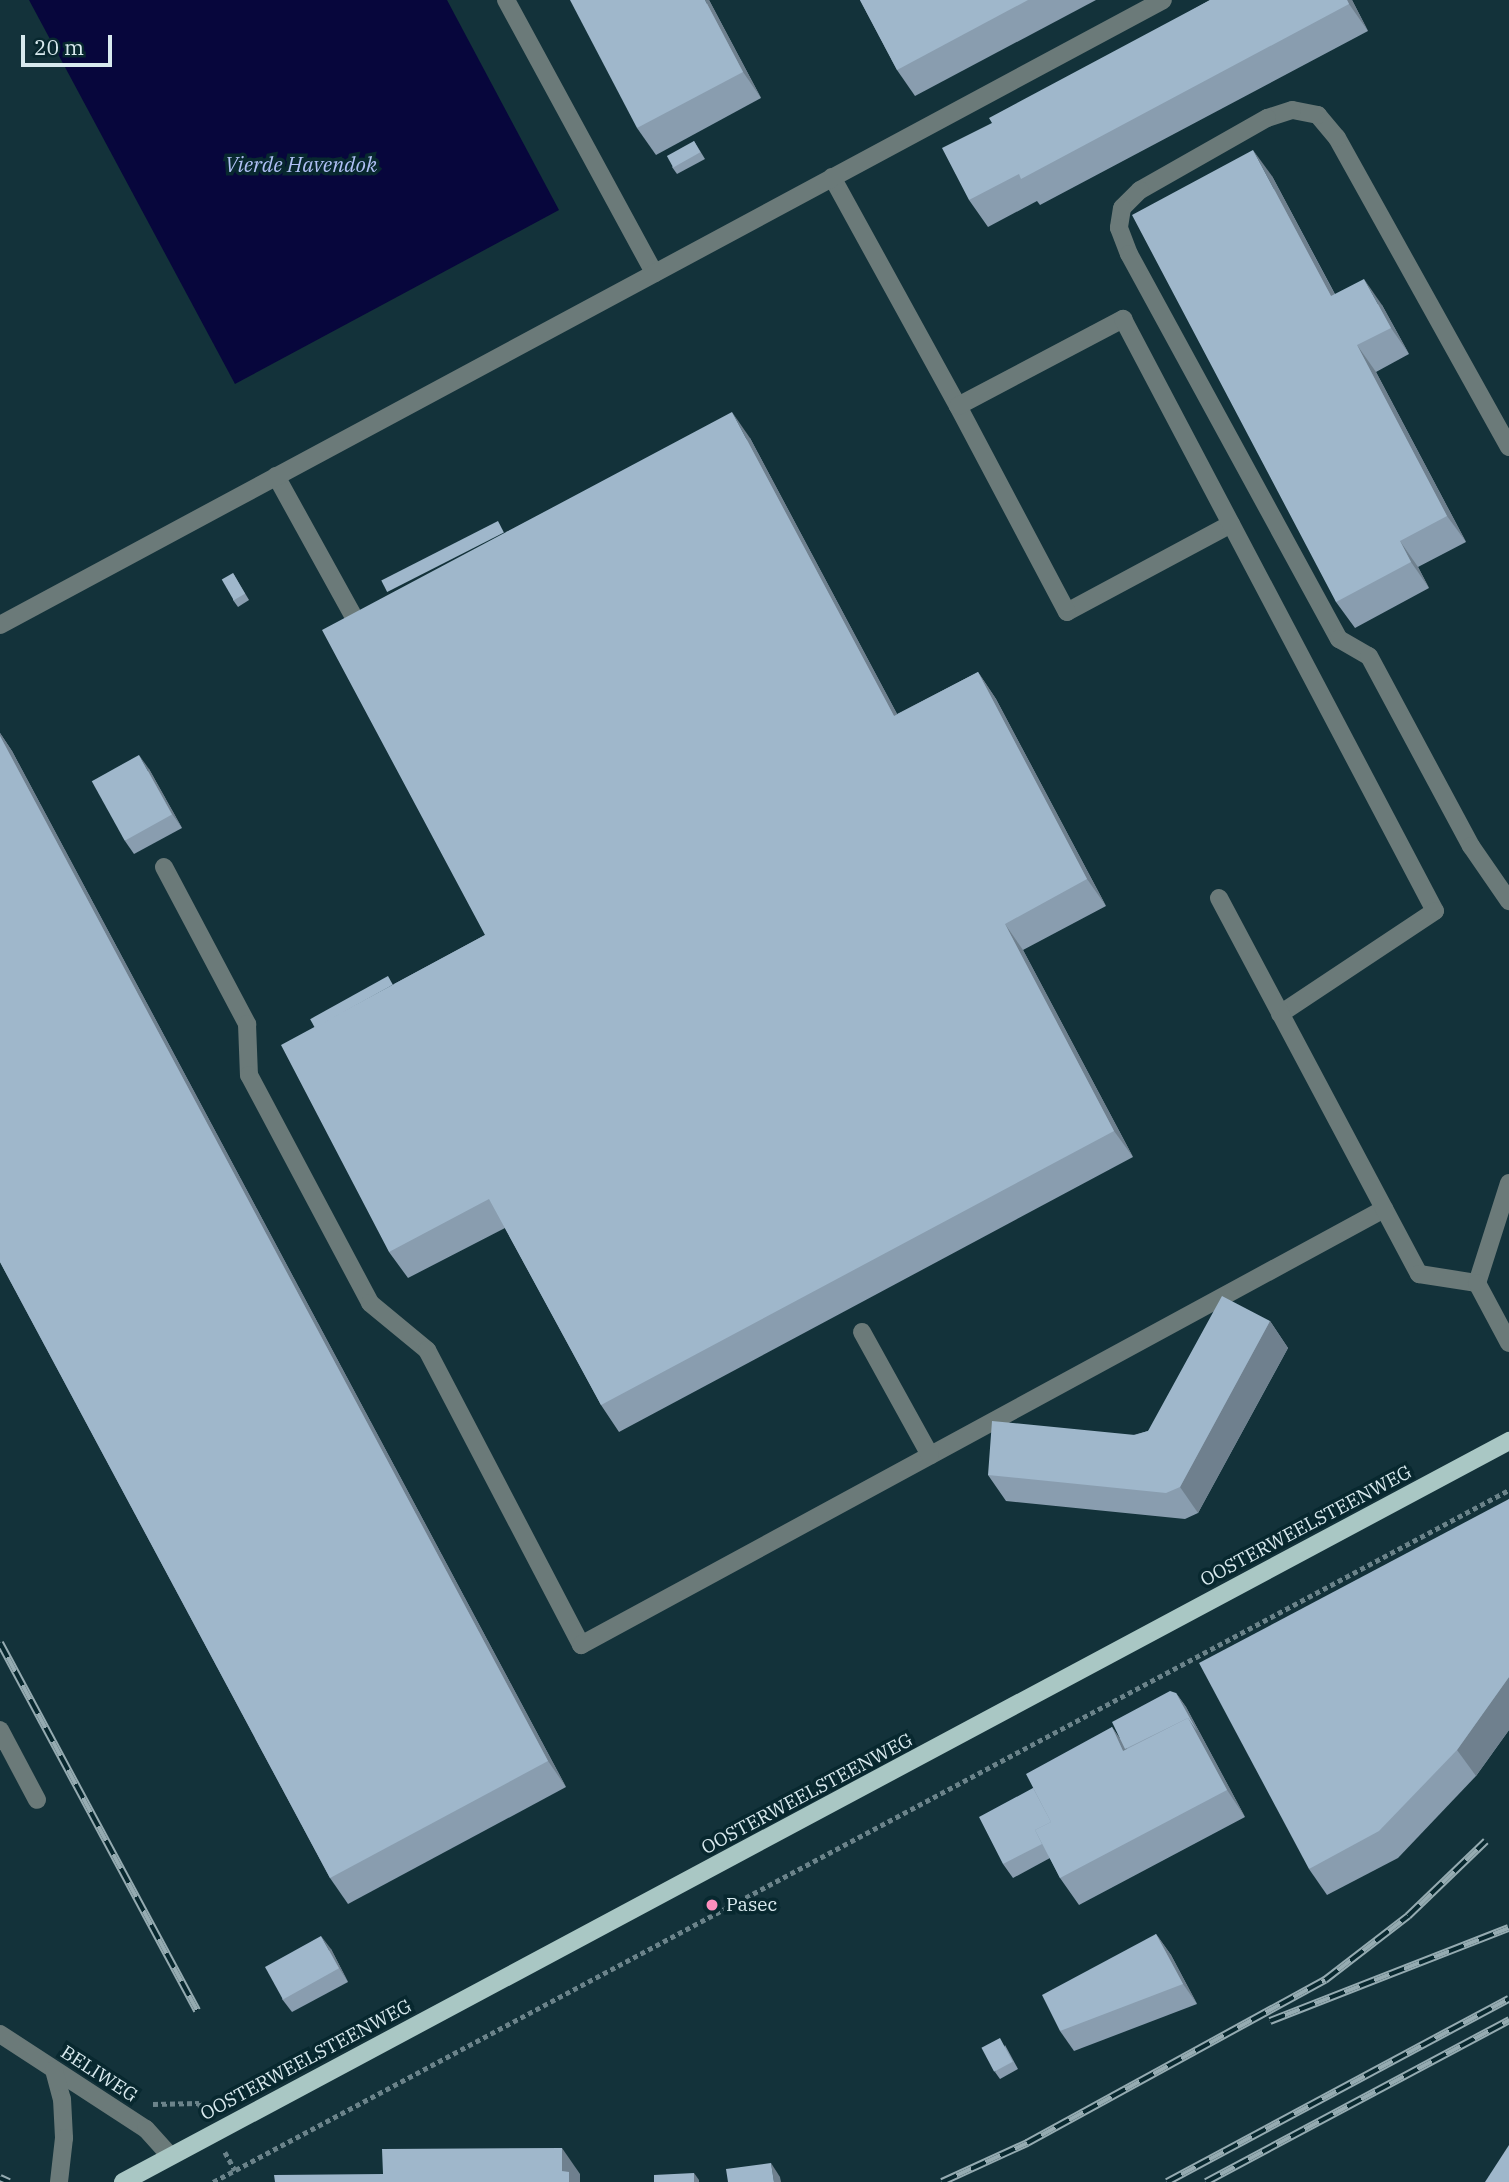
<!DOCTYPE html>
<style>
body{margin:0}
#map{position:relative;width:1509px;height:2182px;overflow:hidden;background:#13323a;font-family:"IBM Plex Serif",serif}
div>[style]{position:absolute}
.water>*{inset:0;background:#07063c}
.path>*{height:4.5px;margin-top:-2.25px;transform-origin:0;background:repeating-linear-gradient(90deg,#6b838a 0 5px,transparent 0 8.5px)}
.minor>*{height:18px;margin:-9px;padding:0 9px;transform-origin:9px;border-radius:9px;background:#6b7a79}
.major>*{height:18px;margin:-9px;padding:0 9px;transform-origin:9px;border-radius:9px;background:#a9c7c4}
.rail>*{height:8px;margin-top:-4px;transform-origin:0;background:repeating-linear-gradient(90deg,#08282f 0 16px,#95abb1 0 32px);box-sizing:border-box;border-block:2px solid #95abb1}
.wall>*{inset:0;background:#899daf}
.shaded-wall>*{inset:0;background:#6f808e}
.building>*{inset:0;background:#9fb7cb;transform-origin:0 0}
.dots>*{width:19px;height:19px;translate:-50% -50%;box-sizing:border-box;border:4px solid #08282f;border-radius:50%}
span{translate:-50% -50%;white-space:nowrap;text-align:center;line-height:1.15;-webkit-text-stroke:7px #08282f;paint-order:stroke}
.street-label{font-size:19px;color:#d8e9ee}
.poi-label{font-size:19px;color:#d8e9ee}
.left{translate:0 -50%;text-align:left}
.water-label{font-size:21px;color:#afbff4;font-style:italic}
.scale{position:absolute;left:21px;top:35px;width:91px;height:32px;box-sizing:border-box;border:4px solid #d8e9ee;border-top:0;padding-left:9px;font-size:21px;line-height:24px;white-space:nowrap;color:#d8e9ee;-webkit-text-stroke:5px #08282f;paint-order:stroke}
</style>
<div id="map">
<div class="water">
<i style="clip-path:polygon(29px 0,447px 0,559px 210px,235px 384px)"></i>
</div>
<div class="path">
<i style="left:153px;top:2104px;width:46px;rotate:-1.2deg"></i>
<i style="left:199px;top:2103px;width:12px;rotate:66deg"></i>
<i style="left:225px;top:2152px;width:21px;rotate:61deg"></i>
<i style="left:213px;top:2182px;width:1469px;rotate:-28.1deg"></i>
</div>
<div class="minor">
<i style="left:506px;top:0;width:311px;rotate:61.5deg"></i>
<i style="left:832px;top:177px;width:261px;rotate:61.2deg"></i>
<i style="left:1509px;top:447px;width:354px;rotate:-119.1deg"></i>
<i style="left:1337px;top:138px;width:30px;rotate:-130deg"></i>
<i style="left:1318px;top:115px;width:26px;rotate:-169deg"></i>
<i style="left:1292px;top:110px;width:26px;rotate:162deg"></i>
<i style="left:1267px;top:118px;width:146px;rotate:150.4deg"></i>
<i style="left:1140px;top:190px;width:25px;rotate:135deg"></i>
<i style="left:1122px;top:208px;width:20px;rotate:99deg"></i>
<i style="left:1119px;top:228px;width:28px;rotate:69deg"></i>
<i style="left:1129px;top:254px;width:439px;rotate:61.4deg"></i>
<i style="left:1339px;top:639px;width:34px;rotate:30deg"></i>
<i style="left:1369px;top:656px;width:216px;rotate:61.8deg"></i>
<i style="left:1471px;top:846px;width:67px;rotate:55.4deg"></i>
<i style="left:276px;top:476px;width:163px;rotate:61.1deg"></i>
<i style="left:1231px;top:524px;width:186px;rotate:151.8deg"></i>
<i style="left:1067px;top:612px;width:233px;rotate:-117.9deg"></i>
<i style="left:958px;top:406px;width:187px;rotate:-27.8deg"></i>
<i style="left:1123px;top:319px;width:669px;rotate:62.21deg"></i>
<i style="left:1435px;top:911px;width:186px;rotate:146.4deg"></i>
<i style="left:0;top:625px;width:1320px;rotate:-28.25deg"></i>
<i style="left:164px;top:867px;width:178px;rotate:62.1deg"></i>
<i style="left:247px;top:1024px;width:51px;rotate:87.8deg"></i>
<i style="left:249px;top:1075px;width:258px;rotate:62deg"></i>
<i style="left:370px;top:1303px;width:74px;rotate:39.5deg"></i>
<i style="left:427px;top:1350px;width:333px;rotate:62.4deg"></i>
<i style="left:581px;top:1645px;width:914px;rotate:-28.5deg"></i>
<i style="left:1219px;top:898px;width:426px;rotate:62deg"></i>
<i style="left:1419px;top:1274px;width:59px;rotate:8.8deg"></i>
<i style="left:1509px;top:1183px;width:105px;rotate:107.7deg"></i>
<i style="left:1477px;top:1283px;width:68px;rotate:61.9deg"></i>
<i style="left:862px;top:1332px;width:141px;rotate:61.1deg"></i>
<i style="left:0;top:1730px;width:79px;rotate:62.1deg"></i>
<i style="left:0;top:2034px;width:174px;rotate:33.1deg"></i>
<i style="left:146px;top:2129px;width:36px;rotate:48deg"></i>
<i style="left:54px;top:2070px;width:30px;rotate:75deg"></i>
<i style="left:62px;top:2099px;width:39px;rotate:87deg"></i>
<i style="left:64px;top:2138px;width:44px;rotate:96.5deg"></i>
</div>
<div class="major">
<i style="left:123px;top:2182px;width:1572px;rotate:-28.13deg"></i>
</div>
<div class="rail">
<i style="left:0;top:1643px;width:417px;rotate:61.8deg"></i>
<i style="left:1270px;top:2021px;width:256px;rotate:-21.3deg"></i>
<i style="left:0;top:2178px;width:10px;rotate:24deg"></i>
<i style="left:942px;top:2182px;width:94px;rotate:-24.6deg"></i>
<i style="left:1027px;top:2143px;width:340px;rotate:-28.7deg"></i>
<i style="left:1325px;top:1980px;width:105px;rotate:-37.6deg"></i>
<i style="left:1408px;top:1916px;width:108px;rotate:-43.9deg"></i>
<i style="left:1167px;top:2182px;width:388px;rotate:-28.2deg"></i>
<i style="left:1206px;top:2182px;width:344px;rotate:-28.1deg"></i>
</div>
<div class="wall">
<i style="clip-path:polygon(709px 0,761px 98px,656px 155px,637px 128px)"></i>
<i style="clip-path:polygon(860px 0,1096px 0,915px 96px,897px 70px)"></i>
<i style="clip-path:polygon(1210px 0,1352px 0,1368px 31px,1040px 205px,1037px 201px,988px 227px,969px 200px,992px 123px)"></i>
<i style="clip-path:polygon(694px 141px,705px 159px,677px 174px,672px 167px)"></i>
<i style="clip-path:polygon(1272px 176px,1335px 294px,1382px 305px,1409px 354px,1376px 372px,1466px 542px,1418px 567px,1429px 588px,1355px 628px,1336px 602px)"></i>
<i style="clip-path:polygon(750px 438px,897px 714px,978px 672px,996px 699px,1106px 906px,1023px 950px,1133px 1157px,619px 1432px,601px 1405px,505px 1228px,408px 1278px,389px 1252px,394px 984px,485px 935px,506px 532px)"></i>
<i style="clip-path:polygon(233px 573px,249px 600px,238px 607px,233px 600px)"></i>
<i style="clip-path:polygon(0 733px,12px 751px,566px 1787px,348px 1904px,330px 1878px,0 1262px)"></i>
<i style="clip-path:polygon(149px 769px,182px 828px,134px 854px,125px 841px)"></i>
<i style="clip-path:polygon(1270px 1321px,1288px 1348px,1198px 1513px,1185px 1519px,1006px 1501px,988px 1475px,1148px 1431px)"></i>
<i style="clip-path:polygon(1509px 1499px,1509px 1730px,1476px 1776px,1398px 1858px,1327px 1895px,1309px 1869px)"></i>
<i style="clip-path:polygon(1176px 1693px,1186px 1707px,1245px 1817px,1079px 1905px,1060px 1878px,1050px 1858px,1013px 1878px,1003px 1864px,1033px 1788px,1112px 1727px,1120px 1739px)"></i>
<i style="clip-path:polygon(1156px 1934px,1171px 1955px,1197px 2004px,1074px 2051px,1060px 2031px)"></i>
<i style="clip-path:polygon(331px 1949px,348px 1982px,292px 2012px,282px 1999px)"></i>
<i style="clip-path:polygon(1005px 2045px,1018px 2069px,1000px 2079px,995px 2072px)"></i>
</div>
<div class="shaded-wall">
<i style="clip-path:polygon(705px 0,709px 0,761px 98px,743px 72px)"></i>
<i style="clip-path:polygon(1347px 0,1352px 0,1368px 31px,1349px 4px)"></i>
<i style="clip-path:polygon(1253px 150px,1272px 176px,1350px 323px,1331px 296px)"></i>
<i style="clip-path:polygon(1364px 279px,1382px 305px,1409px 354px,1391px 328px)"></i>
<i style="clip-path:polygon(1357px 345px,1376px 372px,1466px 542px,1447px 516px)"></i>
<i style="clip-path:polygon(732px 412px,750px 438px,912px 742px,894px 716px)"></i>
<i style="clip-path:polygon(1400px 541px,1418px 567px,1429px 588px,1411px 562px)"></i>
<i style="clip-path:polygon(978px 672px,996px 699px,1106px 906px,1087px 879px)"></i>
<i style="clip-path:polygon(0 733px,12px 751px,566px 1787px,548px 1761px,0 736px)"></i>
<i style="clip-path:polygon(139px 755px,149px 769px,182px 828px,172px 814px)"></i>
<i style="clip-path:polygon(1005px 924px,1023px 950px,1133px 1157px,1114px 1131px)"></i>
<i style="clip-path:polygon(1270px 1321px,1288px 1348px,1198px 1513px,1180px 1487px)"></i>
<i style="clip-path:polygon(1509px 1677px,1509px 1730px,1476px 1776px,1457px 1750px)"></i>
<i style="clip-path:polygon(1176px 1693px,1186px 1707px,1245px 1817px,1227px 1790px,1188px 1718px)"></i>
<i style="clip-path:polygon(1112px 1727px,1130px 1753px,1123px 1751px)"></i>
<i style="clip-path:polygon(1156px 1934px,1171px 1955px,1197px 2004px,1183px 1984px)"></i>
<i style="clip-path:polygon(321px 1936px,331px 1949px,348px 1982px,339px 1968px)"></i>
<i style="clip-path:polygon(562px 2148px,580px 2174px,580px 2182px,569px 2182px,562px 2171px)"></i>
<i style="clip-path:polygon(771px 2163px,780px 2177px,781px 2182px,774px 2182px)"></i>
<i style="clip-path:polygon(694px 2173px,699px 2180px,699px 2182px,694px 2182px)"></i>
</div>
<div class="building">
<i style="clip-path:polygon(570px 0,705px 0,743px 72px,637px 128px)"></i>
<i style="clip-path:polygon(860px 0,1028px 0,897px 70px)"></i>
<i style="clip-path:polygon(1210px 0,1347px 0,1349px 4px,1021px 179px,1019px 174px,969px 200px,942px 148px,992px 123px,989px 118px)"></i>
<i style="left:694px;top:141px;width:13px;height:31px;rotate:61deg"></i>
<i style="clip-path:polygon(1253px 150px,1331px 296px,1364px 279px,1391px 328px,1357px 345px,1447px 516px,1400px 541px,1411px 562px,1336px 602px,1132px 215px)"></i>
<i style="clip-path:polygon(732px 412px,894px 716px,978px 672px,1087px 879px,1005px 924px,1114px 1131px,601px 1405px,489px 1199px,389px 1252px,281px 1045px,485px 935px,322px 630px)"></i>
<i style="left:498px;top:521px;width:13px;height:131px;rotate:63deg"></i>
<i style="left:233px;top:573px;width:24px;height:13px;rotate:60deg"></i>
<i style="clip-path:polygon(0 736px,548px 1761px,330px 1878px,0 1262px)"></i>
<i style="left:139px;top:755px;width:68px;height:54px;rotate:61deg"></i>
<i style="left:388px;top:976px;width:10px;height:89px;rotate:61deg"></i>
<i style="clip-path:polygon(1222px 1296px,1270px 1321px,1180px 1487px,1166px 1493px,988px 1475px,992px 1421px,1135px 1435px,1148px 1431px)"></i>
<i style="clip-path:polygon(1509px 1499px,1509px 1677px,1457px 1750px,1379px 1831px,1309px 1869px,1199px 1663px)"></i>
<i style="clip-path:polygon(1170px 1691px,1176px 1693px,1197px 1731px,1188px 1718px,1125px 1749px,1112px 1722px)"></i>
<i style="clip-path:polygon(1188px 1718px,1227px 1790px,1060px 1878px,1035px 1830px,1051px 1822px,1026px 1774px,1112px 1727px,1123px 1751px)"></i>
<i style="clip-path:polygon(1033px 1788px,1051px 1822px,1035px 1830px,1042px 1844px,1003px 1864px,979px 1817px)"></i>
<i style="clip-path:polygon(1156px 1934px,1183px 1984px,1060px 2031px,1042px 1995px)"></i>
<i style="left:321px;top:1936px;width:37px;height:64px;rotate:61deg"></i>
<i style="left:1000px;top:2038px;width:27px;height:21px;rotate:62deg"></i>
<i style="clip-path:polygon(1509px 2145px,1509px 2182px,1485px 2182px)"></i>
<i style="clip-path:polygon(562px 2148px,562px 2171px,569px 2172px,569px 2182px,275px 2182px,274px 2175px,383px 2174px,382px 2149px)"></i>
<i style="clip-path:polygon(771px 2163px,774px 2182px,728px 2182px,726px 2169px)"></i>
<i style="clip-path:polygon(694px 2173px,694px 2182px,654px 2182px,654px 2175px)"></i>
</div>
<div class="dots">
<i style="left:712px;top:1905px;background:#fe8ebd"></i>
</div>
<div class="street-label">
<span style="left:1306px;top:1526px;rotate:-28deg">OOSTERWEELSTEENWEG</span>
<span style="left:807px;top:1794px;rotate:-28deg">OOSTERWEELSTEENWEG</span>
<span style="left:306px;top:2060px;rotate:-28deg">OOSTERWEELSTEENWEG</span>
<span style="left:99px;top:2074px;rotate:33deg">BELIWEG</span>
</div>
<div class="poi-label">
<span class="left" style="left:726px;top:1905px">Pasec</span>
</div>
<div class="water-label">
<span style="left:301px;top:164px">Vierde Havendok</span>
</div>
<div class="scale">20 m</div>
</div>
